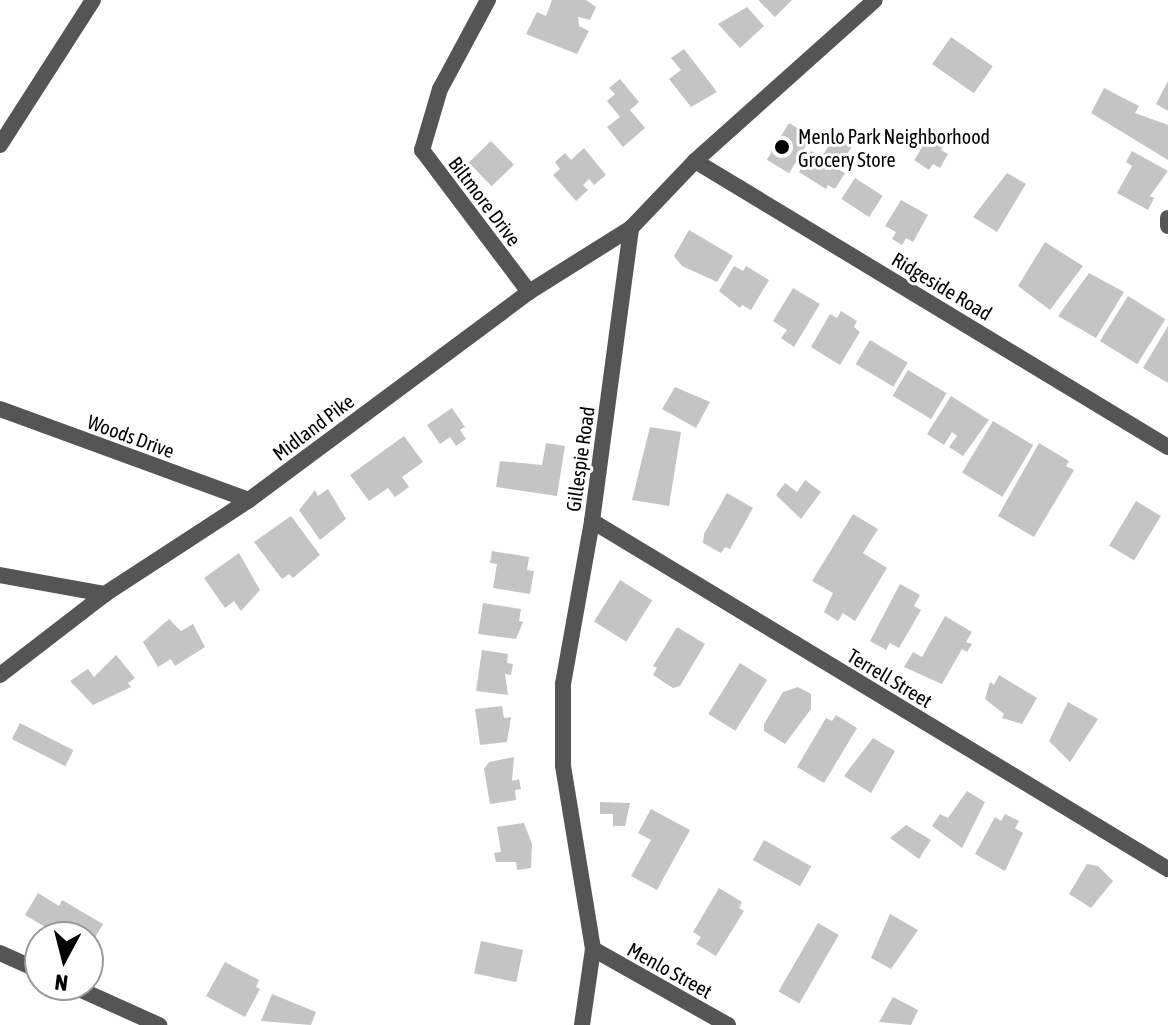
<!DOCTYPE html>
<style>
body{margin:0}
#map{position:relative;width:1168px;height:1025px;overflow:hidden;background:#fff;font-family:"Asap Condensed",sans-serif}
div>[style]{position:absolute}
.building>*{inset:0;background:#c4c4c4;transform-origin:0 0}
.street>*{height:16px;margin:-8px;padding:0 8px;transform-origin:8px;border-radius:8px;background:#555}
.dots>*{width:22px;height:22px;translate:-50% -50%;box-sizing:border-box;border:4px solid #fff;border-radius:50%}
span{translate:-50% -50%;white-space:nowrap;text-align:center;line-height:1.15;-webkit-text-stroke:6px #fff;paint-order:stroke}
.poi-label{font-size:20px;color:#000}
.left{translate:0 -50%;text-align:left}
.street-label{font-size:20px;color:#000}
.north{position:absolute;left:24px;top:921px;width:80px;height:80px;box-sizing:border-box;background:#fff;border:2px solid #999;border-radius:50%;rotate:187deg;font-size:22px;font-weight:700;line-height:32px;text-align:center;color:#000}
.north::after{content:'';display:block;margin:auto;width:28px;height:36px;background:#000;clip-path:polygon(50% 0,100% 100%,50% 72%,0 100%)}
</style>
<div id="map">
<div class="building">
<i style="clip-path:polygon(552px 0,586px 0,596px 7px,590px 20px,578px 17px,579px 26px,589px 31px,577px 54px,526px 34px,537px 12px,546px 16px)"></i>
<i style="clip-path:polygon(758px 0,792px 0,775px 17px)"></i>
<i style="clip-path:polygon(747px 7px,764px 26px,740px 48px,718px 24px)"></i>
<i style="left:951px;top:37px;width:51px;height:33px;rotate:35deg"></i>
<i style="clip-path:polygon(684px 49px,717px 92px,691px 107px,669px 79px,681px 70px,671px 58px)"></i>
<i style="clip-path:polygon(620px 79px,639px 102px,630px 110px,645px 128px,623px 147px,607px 127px,620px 117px,607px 101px,615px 94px,609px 88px)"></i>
<i style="clip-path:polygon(1168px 81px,1168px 111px,1156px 104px)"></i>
<i style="clip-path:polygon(1104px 88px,1139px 106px,1135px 113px,1168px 125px,1168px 160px,1091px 113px)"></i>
<i style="left:789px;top:123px;width:26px;height:43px;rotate:31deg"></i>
<i style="clip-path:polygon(933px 130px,948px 139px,941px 150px,948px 154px,940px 168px,933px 164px,929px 170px,914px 160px)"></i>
<i style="clip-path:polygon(834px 136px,852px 146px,838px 169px,845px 173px,835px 189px,828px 185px,826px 189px,799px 172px,811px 151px,822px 157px)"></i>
<i style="left:491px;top:141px;width:33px;height:31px;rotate:46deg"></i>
<i style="clip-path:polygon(584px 148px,606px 175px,594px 185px,589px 179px,583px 185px,588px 190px,576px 201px,553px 175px,560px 169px,555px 162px,565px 153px,571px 160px)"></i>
<i style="clip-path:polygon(1132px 151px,1168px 171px,1150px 196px,1154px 198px,1148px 210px,1117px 193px,1132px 166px,1126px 162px)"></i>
<i style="clip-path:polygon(1007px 173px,1026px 184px,997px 232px,973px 217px)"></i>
<i style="left:855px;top:178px;width:33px;height:25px;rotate:33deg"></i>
<i style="clip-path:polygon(901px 200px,928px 215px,913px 242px,906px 238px,902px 245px,892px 239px,896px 232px,885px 226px)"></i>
<i style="clip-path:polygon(689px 230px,733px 256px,717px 282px,682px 266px,674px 256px)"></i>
<i style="clip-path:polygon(1045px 242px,1083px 266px,1050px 310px,1018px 286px)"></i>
<i style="clip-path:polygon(734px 266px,743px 271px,746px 266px,769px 280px,751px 310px,742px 305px,740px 308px,719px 291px)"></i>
<i style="clip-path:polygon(1089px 273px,1124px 292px,1096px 338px,1058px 316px)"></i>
<i style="clip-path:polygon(793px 288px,820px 304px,794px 347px,781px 338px,787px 330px,773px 321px)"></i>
<i style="left:1128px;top:296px;width:44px;height:53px;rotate:32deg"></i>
<i style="clip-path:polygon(841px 311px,857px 321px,854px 327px,860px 332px,840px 365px,811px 347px,830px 314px,837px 318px)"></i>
<i style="clip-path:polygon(1168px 326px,1168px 383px,1143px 368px)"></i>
<i style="left:870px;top:340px;width:44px;height:28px;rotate:31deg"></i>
<i style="left:908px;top:370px;width:45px;height:30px;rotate:31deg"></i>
<i style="clip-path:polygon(675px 387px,710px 402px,696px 428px,662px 409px)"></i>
<i style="clip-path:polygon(951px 396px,989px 420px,963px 456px,949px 447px,957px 436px,952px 432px,944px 445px,927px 434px)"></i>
<i style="clip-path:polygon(452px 408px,465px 427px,460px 430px,466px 439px,456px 446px,450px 437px,440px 444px,427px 425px)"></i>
<i style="left:993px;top:421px;width:47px;height:60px;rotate:31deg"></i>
<i style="clip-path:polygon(650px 427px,681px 432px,669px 506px,632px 500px)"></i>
<i style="clip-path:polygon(404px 436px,423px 462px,402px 477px,409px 487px,395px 497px,388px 488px,369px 501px,350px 475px)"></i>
<i style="clip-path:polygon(546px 443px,565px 446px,557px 496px,496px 487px,500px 461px,542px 465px)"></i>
<i style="clip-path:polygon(1039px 443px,1069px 461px,1066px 466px,1074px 470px,1034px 537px,998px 516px)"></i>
<i style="clip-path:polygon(805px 480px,821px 492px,801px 519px,776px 495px,785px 483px,797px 492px)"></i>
<i style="clip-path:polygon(328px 489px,346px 519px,320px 540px,299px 510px,315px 490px,318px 496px)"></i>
<i style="clip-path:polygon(727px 493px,753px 508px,730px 549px,725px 547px,721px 553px,703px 543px,704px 534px)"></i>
<i style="left:1136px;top:501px;width:29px;height:52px;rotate:31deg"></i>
<i style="clip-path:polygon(853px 514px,878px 529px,863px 553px,887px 568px,855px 621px,843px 613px,838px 621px,824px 612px,833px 593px,812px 581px)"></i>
<i style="clip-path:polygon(291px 516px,320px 555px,293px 578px,289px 574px,282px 579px,254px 542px)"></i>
<i style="clip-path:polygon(492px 551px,529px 557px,527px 570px,534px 571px,530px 594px,493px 588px,497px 564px,490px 563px)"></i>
<i style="clip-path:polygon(239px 553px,260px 590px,241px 611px,234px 601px,225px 608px,204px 578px)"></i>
<i style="left:620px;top:580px;width:38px;height:49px;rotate:32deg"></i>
<i style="clip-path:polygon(900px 584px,920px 595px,914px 606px,921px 610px,899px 648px,890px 643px,886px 650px,870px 641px)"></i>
<i style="clip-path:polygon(483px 603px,521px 609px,519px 621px,523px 622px,516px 639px,478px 634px)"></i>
<i style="clip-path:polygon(945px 616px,972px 632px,966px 642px,972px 644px,967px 652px,962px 649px,942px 684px,904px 667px,913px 652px,922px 657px)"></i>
<i style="clip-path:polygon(169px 619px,181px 631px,193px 624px,205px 647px,175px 666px,171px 659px,158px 667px,143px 642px)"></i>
<i style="clip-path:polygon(677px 627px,705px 644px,680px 686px,673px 688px,653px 675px,657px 668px,653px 666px)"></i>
<i style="clip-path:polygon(482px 650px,508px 654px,507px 663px,513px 664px,511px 675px,505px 674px,508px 695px,476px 691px)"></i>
<i style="clip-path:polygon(116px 655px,135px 678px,128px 683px,131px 687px,93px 705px,70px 681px,88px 669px,94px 677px)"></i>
<i style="left:740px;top:663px;width:32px;height:60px;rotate:32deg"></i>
<i style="clip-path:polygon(999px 675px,1037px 698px,1022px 724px,1002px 718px,1004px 714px,985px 699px,990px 682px,994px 685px)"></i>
<i style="clip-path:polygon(798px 687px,811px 694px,811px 709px,785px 744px,764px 731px,764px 724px,783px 692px)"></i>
<i style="clip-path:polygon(1068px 702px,1098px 719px,1070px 762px,1049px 741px)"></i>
<i style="clip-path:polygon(502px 706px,504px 718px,511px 717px,507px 742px,480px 745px,475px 709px)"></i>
<i style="clip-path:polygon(836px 715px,857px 728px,824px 783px,797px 767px,826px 718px,832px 721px)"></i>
<i style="left:20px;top:723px;width:60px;height:18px;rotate:27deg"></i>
<i style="clip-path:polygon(873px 738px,895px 751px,871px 793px,844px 776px)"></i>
<i style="clip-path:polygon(514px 757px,512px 781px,519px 779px,521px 789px,515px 790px,516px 800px,490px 804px,484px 769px,489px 762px)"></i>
<i style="clip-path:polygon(967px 791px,985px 802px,962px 848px,932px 826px,940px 814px,948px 818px)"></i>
<i style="clip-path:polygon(600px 802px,630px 803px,625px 826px,613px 826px,613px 814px,600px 814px)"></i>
<i style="clip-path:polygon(651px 809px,690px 830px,657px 890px,631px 876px,651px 840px,638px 833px)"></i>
<i style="clip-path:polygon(1005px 814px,1019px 821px,1015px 828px,1023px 833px,1005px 871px,975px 854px,995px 817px,1001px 821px)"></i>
<i style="clip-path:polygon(524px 823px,532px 844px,531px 868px,517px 870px,516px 862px,496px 862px,494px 853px,501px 852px,497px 827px)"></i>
<i style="clip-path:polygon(906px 825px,931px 840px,919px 859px,890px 838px)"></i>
<i style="left:764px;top:840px;width:54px;height:23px;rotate:29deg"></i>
<i style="clip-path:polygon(1087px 864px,1098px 866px,1113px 881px,1091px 908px,1069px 894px)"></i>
<i style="clip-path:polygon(719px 888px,742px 902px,739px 908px,744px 911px,716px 956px,696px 944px,701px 937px,693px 932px)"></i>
<i style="clip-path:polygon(38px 893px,59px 906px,62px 900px,103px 924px,88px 950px,88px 937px,62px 937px,25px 915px)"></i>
<i style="clip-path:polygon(890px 914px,918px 930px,891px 969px,871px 958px)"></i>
<i style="left:818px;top:923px;width:24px;height:79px;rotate:30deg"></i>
<i style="left:481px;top:941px;width:43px;height:33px;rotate:12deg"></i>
<i style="clip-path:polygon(225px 962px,259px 980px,256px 987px,260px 989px,245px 1017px,206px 996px)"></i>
<i style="clip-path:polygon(272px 994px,316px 1012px,311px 1025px,261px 1021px)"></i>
<i style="clip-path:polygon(893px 997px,918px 1010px,911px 1025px,879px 1022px)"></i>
</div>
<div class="street">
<i style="left:488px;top:0;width:101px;rotate:118.3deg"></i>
<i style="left:440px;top:89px;width:64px;rotate:106.4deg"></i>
<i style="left:422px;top:150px;width:178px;rotate:53deg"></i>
<i style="left:0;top:145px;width:172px;rotate:-57.3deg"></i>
<i style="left:695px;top:161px;width:553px;rotate:31.16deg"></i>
<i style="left:1168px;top:218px;width:8px;rotate:90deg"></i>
<i style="left:0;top:409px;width:265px;rotate:20.1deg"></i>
<i style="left:592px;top:521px;width:673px;rotate:31.14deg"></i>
<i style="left:0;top:575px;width:107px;rotate:10.3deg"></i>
<i style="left:0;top:675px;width:133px;rotate:-37.6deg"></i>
<i style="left:105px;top:594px;width:172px;rotate:-33.1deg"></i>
<i style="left:249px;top:500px;width:349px;rotate:-36.6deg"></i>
<i style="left:529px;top:292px;width:120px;rotate:-32.1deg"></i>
<i style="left:631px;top:228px;width:93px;rotate:-46.3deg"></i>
<i style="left:695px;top:161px;width:241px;rotate:-41.8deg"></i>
<i style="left:593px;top:949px;width:155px;rotate:29.4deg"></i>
<i style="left:0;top:953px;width:44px;rotate:24.2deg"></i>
<i style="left:70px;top:985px;width:98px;rotate:24.2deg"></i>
<i style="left:582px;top:1025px;width:77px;rotate:-81.8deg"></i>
<i style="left:593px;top:949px;width:186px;rotate:-99.3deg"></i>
<i style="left:563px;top:765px;width:81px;rotate:-90deg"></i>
<i style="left:563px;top:684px;width:166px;rotate:-79.9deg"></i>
<i style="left:592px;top:521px;width:296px;rotate:-82.4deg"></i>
</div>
<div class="dots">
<i style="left:782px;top:147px;background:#000"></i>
</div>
<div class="poi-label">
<span class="left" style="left:798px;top:148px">Menlo Park Neighborhood<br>Grocery Store</span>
</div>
<div class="street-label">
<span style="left:485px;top:201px;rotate:53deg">Biltmore Drive</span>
<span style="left:942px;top:286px;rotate:31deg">Ridgeside Road</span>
<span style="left:313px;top:427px;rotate:-37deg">Midland Pike</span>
<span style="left:131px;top:436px;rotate:20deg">Woods Drive</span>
<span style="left:580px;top:459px;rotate:-82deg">Gillespie Road</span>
<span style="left:890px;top:678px;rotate:31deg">Terrell Street</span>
<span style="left:670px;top:970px;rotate:29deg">Menlo Street</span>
</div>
<div class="north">N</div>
</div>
